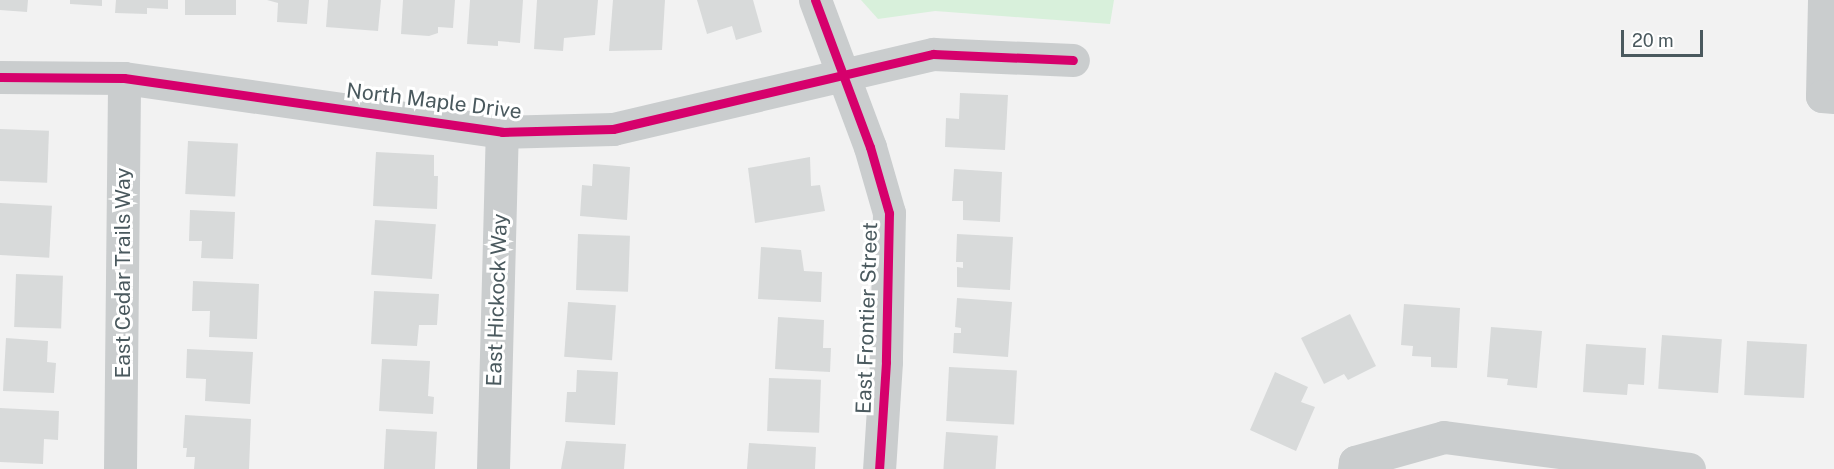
<!DOCTYPE html>
<style>
body{margin:0}
#map{position:relative;width:1834px;height:469px;overflow:hidden;background:#f2f2f2;font-family:"Public Sans",sans-serif}
div>[style]{position:absolute}
.green>*{inset:0;background:#d8f0db}
.building>*{inset:0;background:#d8dada;transform-origin:0 0}
.minor>*{height:33px;margin:-16.5px;padding:0 16.5px;transform-origin:16.5px;border-radius:16.5px;background:#cacdce}
.cycleway>*{height:9px;margin:-4.5px;padding:0 4.5px;transform-origin:4.5px;border-radius:4.5px;background:#d6006c}
span{translate:-50% -50%;white-space:nowrap;text-align:center;line-height:1.15;-webkit-text-stroke:6px #fff;paint-order:stroke}
.street-label{font-size:21px;color:#4a595e}
.scale{position:absolute;left:1621px;top:30px;width:82px;height:27px;box-sizing:border-box;border:3px solid #4a595e;border-top:0;padding-left:8px;font-size:18px;line-height:21px;white-space:nowrap;color:#4a595e;-webkit-text-stroke:4px #fff;paint-order:stroke}
</style>
<div id="map">
<div class="green">
<i style="clip-path:polygon(861px 0,1114px 0,1110px 24px,935px 11px,878px 19px)"></i>
</div>
<div class="building">
<i style="clip-path:polygon(0 0,28px 0,27px 12px,0 10px)"></i>
<i style="clip-path:polygon(70px 0,102px 0,102px 6px,70px 4px)"></i>
<i style="clip-path:polygon(116px 0,168px 0,168px 9px,147px 8px,147px 14px,115px 13px)"></i>
<i style="left:185px;top:0;width:51px;height:15px"></i>
<i style="clip-path:polygon(267px 0,309px 0,307px 24px,277px 22px,278px 3px)"></i>
<i style="clip-path:polygon(328px 0,381px 0,378px 31px,326px 27px)"></i>
<i style="clip-path:polygon(403px 0,455px 0,453px 28px,438px 27px,438px 33px,429px 36px,401px 34px)"></i>
<i style="clip-path:polygon(470px 0,523px 0,520px 43px,498px 41px,498px 46px,467px 44px)"></i>
<i style="clip-path:polygon(537px 0,598px 0,595px 35px,564px 38px,563px 51px,534px 49px)"></i>
<i style="clip-path:polygon(613px 0,665px 0,662px 50px,609px 51px)"></i>
<i style="clip-path:polygon(697px 0,753px 0,762px 32px,736px 40px,732px 26px,707px 34px)"></i>
<i style="clip-path:polygon(960px 93px,1008px 95px,1005px 150px,945px 147px,946px 118px,959px 119px)"></i>
<i style="left:0;top:129px;width:49px;height:52px;rotate:2deg"></i>
<i style="left:188px;top:141px;width:50px;height:53px;rotate:3deg"></i>
<i style="clip-path:polygon(376px 152px,434px 155px,434px 176px,438px 176px,437px 209px,373px 206px)"></i>
<i style="clip-path:polygon(810px 157px,811px 186px,820px 185px,825px 211px,755px 223px,748px 168px)"></i>
<i style="clip-path:polygon(593px 164px,630px 167px,627px 220px,580px 216px,582px 185px,592px 186px)"></i>
<i style="clip-path:polygon(954px 169px,1002px 172px,1000px 222px,963px 220px,963px 201px,952px 201px)"></i>
<i style="left:0;top:203px;width:52px;height:52px;rotate:3deg"></i>
<i style="clip-path:polygon(190px 210px,235px 212px,233px 259px,201px 258px,202px 241px,189px 241px)"></i>
<i style="left:375px;top:220px;width:61px;height:55px;rotate:4deg"></i>
<i style="left:578px;top:234px;width:52px;height:56px;rotate:2deg"></i>
<i style="clip-path:polygon(957px 234px,1013px 237px,1010px 290px,957px 287px,957px 267px,963px 268px,963px 262px,956px 262px)"></i>
<i style="clip-path:polygon(761px 247px,801px 250px,804px 271px,822px 272px,821px 302px,758px 299px)"></i>
<i style="left:16px;top:274px;width:47px;height:53px;rotate:2deg"></i>
<i style="clip-path:polygon(193px 281px,259px 284px,257px 339px,209px 337px,210px 311px,192px 311px)"></i>
<i style="clip-path:polygon(374px 291px,439px 294px,437px 325px,419px 325px,417px 346px,371px 344px)"></i>
<i style="clip-path:polygon(957px 298px,1012px 302px,1008px 357px,953px 353px,954px 333px,961px 333px,961px 328px,955px 327px)"></i>
<i style="left:568px;top:302px;width:48px;height:55px;rotate:4deg"></i>
<i style="clip-path:polygon(1404px 304px,1460px 308px,1457px 368px,1431px 367px,1431px 357px,1412px 356px,1413px 346px,1401px 345px)"></i>
<i style="clip-path:polygon(1350px 314px,1376px 366px,1348px 380px,1344px 374px,1324px 384px,1301px 338px)"></i>
<i style="clip-path:polygon(778px 317px,824px 320px,823px 348px,831px 348px,830px 372px,775px 369px)"></i>
<i style="clip-path:polygon(1491px 327px,1542px 331px,1537px 388px,1507px 385px,1508px 379px,1487px 377px)"></i>
<i style="left:1662px;top:335px;width:60px;height:54px;rotate:4deg"></i>
<i style="clip-path:polygon(6px 338px,48px 341px,47px 362px,56px 363px,54px 393px,3px 391px)"></i>
<i style="left:1747px;top:341px;width:60px;height:54px;rotate:3deg"></i>
<i style="clip-path:polygon(1586px 344px,1646px 348px,1644px 385px,1628px 384px,1627px 395px,1583px 392px)"></i>
<i style="clip-path:polygon(187px 349px,253px 352px,250px 404px,205px 401px,206px 379px,186px 378px)"></i>
<i style="clip-path:polygon(382px 359px,430px 361px,428px 396px,434px 397px,433px 414px,379px 411px)"></i>
<i style="left:949px;top:367px;width:68px;height:54px;rotate:3deg"></i>
<i style="clip-path:polygon(577px 370px,618px 372px,615px 425px,565px 422px,567px 392px,576px 392px)"></i>
<i style="clip-path:polygon(1275px 372px,1308px 387px,1301px 402px,1315px 407px,1296px 451px,1250px 430px)"></i>
<i style="left:769px;top:378px;width:52px;height:53px;rotate:2deg"></i>
<i style="clip-path:polygon(0 408px,59px 411px,58px 440px,44px 439px,43px 464px,0 462px)"></i>
<i style="clip-path:polygon(185px 415px,251px 419px,249px 469px,194px 469px,195px 457px,186px 457px,187px 448px,183px 448px)"></i>
<i style="left:386px;top:429px;width:51px;height:40px;rotate:3deg"></i>
<i style="left:946px;top:432px;width:52px;height:37px;rotate:4deg"></i>
<i style="clip-path:polygon(566px 441px,626px 444px,624px 469px,561px 469px)"></i>
<i style="clip-path:polygon(749px 443px,816px 447px,815px 469px,747px 469px)"></i>
</div>
<div class="minor">
<i style="left:815px;top:0;width:157px;rotate:69.5deg"></i>
<i style="left:870px;top:147px;width:69px;rotate:73.9deg"></i>
<i style="left:889px;top:213px;width:149px;rotate:91.2deg"></i>
<i style="left:886px;top:362px;width:107px;rotate:93.7deg"></i>
<i style="left:1824px;top:0;width:96px;rotate:91.2deg"></i>
<i style="left:1822px;top:96px;width:12px;rotate:5deg"></i>
<i style="left:0;top:77px;width:124px;rotate:0.5deg"></i>
<i style="left:124px;top:78px;width:382px;rotate:8.1deg"></i>
<i style="left:502px;top:132px;width:111px;rotate:-1.5deg"></i>
<i style="left:613px;top:129px;width:329px;rotate:-13.2deg"></i>
<i style="left:933px;top:54px;width:140px;rotate:2.5deg"></i>
<i style="left:120px;top:469px;width:391px;rotate:-89.4deg"></i>
<i style="left:493px;top:469px;width:337px;rotate:-88.5deg"></i>
<i style="left:1354px;top:469px;width:7px;rotate:-82deg"></i>
<i style="left:1355px;top:462px;width:92px;rotate:-15.7deg"></i>
<i style="left:1444px;top:437px;width:247px;rotate:7.4deg"></i>
</div>
<div class="cycleway">
<i style="left:815px;top:0;width:157px;rotate:69.5deg"></i>
<i style="left:870px;top:147px;width:69px;rotate:73.9deg"></i>
<i style="left:889px;top:213px;width:149px;rotate:91.2deg"></i>
<i style="left:886px;top:362px;width:107px;rotate:93.7deg"></i>
<i style="left:0;top:77px;width:124px;rotate:0.5deg"></i>
<i style="left:124px;top:78px;width:382px;rotate:8.1deg"></i>
<i style="left:502px;top:132px;width:111px;rotate:-1.5deg"></i>
<i style="left:613px;top:129px;width:329px;rotate:-13.2deg"></i>
<i style="left:933px;top:54px;width:140px;rotate:2.5deg"></i>
</div>
<div class="street-label">
<span style="left:434px;top:101px;rotate:7deg">North Maple Drive</span>
<span style="left:123px;top:273px;rotate:-90deg">East Cedar Trails Way</span>
<span style="left:497px;top:300px;rotate:-88deg">East Hickock Way</span>
<span style="left:867px;top:318px;rotate:-88deg">East Frontier Street</span>
</div>
<div class="scale">20 m</div>
</div>
